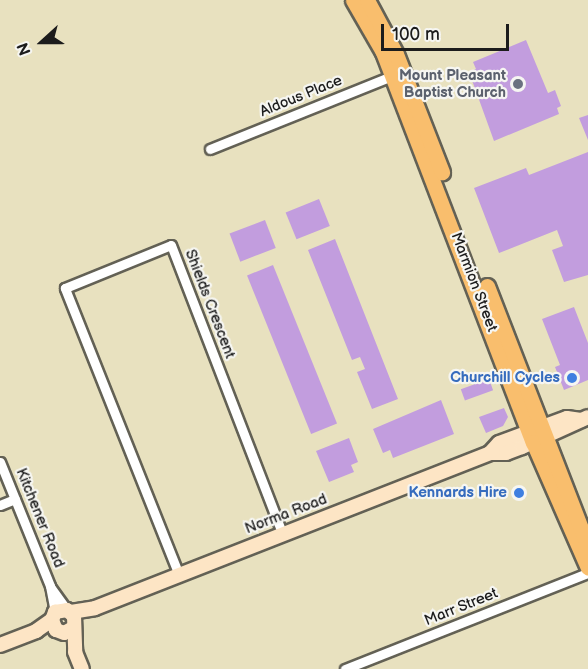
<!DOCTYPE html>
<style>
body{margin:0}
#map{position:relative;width:588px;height:669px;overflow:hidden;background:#e8e1bf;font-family:"Balsamiq Sans",sans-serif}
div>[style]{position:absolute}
.building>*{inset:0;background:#c29dde;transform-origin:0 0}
.roads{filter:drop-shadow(2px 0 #636155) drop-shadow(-2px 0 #636155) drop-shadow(0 2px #636155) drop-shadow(0 -2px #636155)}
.street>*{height:9px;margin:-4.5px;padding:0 4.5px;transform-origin:4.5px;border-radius:4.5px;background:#fff}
.secondary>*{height:14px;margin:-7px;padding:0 7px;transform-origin:7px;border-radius:7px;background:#fde5c5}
.primary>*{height:15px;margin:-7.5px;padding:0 7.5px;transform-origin:7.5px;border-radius:7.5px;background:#f9be6d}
.dots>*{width:16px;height:16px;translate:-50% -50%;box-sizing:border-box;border:3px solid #f6f6f2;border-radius:50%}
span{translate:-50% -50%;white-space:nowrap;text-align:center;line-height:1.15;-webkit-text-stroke:4.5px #f6f6f2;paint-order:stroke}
.worship-label{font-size:15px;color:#5b616d;font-weight:700}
.right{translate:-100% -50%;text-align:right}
.street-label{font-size:15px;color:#1c1c1c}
.shop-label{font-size:15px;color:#366cbe;font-weight:700}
.north{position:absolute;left:12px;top:12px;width:60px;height:60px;-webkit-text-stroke:4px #f6f6f2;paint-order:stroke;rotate:249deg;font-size:16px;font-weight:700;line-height:24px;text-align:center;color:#1c1c1c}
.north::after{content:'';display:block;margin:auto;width:21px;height:27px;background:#1c1c1c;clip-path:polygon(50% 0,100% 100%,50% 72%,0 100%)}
.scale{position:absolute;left:381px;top:24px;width:128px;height:27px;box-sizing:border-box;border:3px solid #1c1c1c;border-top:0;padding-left:8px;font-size:18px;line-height:21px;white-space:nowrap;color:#1c1c1c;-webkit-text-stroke:4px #f6f6f2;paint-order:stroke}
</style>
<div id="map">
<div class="building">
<i style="clip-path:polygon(526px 40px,548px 93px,555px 90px,561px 106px,557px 108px,559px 114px,494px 141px,469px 72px,476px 69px,473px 62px)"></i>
<i style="clip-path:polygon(588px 115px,588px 140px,579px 118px)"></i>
<i style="clip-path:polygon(588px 152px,588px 275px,564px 282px,552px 250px,563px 246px,557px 230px,499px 253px,474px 188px,526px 168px,529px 175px)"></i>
<i style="left:319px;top:199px;width:29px;height:36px;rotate:68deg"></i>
<i style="left:265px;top:220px;width:30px;height:38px;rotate:69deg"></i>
<i style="clip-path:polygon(335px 239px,398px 399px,372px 409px,357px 372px,365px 369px,360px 357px,352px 360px,308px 250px)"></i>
<i style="left:273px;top:265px;width:171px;height:28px;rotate:68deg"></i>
<i style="clip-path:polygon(574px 307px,588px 343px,588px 380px,564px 390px,555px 367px,560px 365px,542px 319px)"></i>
<i style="left:489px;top:379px;width:12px;height:30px;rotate:70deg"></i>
<i style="clip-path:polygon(441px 400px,454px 434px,393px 458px,390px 450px,383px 453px,373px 429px)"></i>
<i style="clip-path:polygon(504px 408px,508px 417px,503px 426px,486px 433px,479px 417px)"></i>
<i style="clip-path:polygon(349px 438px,358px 462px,351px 465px,354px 472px,329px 482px,316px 451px)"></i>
</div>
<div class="roads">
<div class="street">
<i style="left:210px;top:149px;width:198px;rotate:-21.9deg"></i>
<i style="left:0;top:462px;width:134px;rotate:68deg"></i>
<i style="left:50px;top:586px;width:26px;rotate:79deg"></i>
<i style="left:0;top:505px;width:16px;rotate:-22deg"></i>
<i style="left:179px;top:575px;width:309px;rotate:-111.7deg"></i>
<i style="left:65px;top:288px;width:114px;rotate:-22.1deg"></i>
<i style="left:171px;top:245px;width:309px;rotate:68.9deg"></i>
<i style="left:51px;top:588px;width:27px;rotate:54deg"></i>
<i style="left:345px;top:669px;width:261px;rotate:-21.6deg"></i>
</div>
<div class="secondary">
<i style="left:490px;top:453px;width:13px;rotate:-48deg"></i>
<i style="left:499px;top:443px;width:72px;rotate:-20.2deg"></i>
<i style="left:567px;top:418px;width:14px;rotate:8deg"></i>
<i style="left:71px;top:612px;width:24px;rotate:-9deg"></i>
<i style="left:95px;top:608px;width:424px;rotate:-21.4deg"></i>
<i style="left:490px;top:453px;width:16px"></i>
<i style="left:506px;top:453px;width:17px;rotate:-21deg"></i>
<i style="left:522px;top:447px;width:72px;rotate:-24.4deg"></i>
<i style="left:73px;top:628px;width:10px;rotate:151deg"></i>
<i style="left:64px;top:633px;width:9px;rotate:-159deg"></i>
<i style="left:56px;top:630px;width:11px;rotate:-112deg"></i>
<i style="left:52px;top:620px;width:9px;rotate:-69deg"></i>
<i style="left:55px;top:612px;width:12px;rotate:-9deg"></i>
<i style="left:67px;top:610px;width:9px;rotate:41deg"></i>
<i style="left:74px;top:616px;width:36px;rotate:88deg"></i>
<i style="left:75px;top:652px;width:18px;rotate:68deg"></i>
<i style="left:0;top:645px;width:39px;rotate:-21deg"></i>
<i style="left:36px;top:631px;width:19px;rotate:-35deg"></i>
</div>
<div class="primary">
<i style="left:353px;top:0;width:60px;rotate:60deg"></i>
<i style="left:383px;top:52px;width:418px;rotate:69deg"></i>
<i style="left:533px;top:442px;width:137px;rotate:66.4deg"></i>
<i style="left:367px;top:0;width:61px;rotate:61.8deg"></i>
<i style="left:396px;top:54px;width:127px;rotate:68.7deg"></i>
<i style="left:487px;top:286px;width:280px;rotate:68.8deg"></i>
</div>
</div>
<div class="dots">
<i style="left:518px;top:84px;background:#6b7280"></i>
<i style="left:572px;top:378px;background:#3f7fe0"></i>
<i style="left:519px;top:493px;background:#3f7fe0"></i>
</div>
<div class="worship-label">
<span class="right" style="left:506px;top:84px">Mount Pleasant<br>Baptist Church</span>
</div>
<div class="street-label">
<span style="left:301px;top:96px;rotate:-22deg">Aldous Place</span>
<span style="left:474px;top:282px;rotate:69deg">Marmion Street</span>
<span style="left:210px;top:304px;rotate:69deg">Shields Crescent</span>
<span style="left:286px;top:514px;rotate:-21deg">Norma Road</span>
<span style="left:40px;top:518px;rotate:68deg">Kitchener Road</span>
<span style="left:461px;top:607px;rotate:-22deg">Marr Street</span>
</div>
<div class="shop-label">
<span class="right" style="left:560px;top:378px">Churchill Cycles</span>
<span class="right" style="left:507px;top:493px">Kennards Hire</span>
</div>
<div class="north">N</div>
<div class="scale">100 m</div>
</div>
